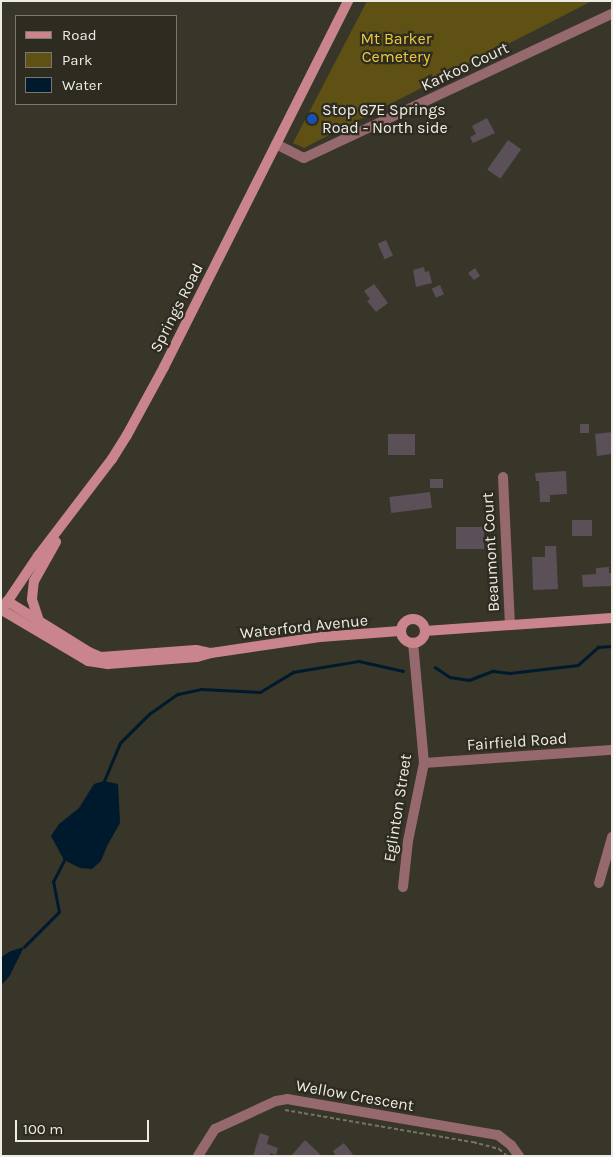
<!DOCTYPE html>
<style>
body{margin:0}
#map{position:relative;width:613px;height:1157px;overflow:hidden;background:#383529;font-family:Karla,sans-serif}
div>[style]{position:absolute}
.green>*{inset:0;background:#5f5113}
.water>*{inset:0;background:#001a2d}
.stream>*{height:2.5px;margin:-1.25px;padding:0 1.25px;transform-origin:1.25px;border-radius:1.25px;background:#001a2d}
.building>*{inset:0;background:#5c5058;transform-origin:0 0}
.path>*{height:2px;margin-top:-1px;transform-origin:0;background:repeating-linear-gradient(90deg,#757368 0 4px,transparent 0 6.5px)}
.street>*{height:10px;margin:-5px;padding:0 5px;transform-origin:5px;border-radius:5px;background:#95696d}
.secondary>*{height:10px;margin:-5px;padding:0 5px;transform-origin:5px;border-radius:5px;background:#ca858c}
.secondary>.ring{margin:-5px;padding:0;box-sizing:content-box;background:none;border:10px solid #ca858c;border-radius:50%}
.dots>*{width:14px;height:14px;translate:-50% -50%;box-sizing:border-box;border:2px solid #2e2b20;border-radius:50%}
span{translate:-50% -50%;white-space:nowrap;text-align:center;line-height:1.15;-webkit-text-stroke:4.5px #2e2b20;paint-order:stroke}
.park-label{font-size:16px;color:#ebca3c}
.street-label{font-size:16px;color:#edece4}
.poi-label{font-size:16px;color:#edece4}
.left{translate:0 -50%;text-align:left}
.frame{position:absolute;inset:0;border:2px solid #edece4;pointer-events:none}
.legend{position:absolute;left:15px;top:15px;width:162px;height:90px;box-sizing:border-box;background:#2e2b20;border:1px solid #7a786e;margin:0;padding:6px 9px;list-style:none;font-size:15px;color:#edece4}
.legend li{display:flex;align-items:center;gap:10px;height:25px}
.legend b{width:25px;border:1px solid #7a786e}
.scale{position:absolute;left:15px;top:1120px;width:134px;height:22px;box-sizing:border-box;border:2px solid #edece4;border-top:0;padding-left:6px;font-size:15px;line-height:18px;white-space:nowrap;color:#edece4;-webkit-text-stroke:4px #2e2b20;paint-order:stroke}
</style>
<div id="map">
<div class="green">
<i style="clip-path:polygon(367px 1px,592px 1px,304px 148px,293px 143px)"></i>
</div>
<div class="water">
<i style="clip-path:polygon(104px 781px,118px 784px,120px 823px,107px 846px,101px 861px,92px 869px,80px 868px,64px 860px,51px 836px,59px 824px,79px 808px,94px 784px)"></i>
<i style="clip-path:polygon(24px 947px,9px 977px,1px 985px,1px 957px,11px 951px)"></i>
</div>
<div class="stream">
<i style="left:435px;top:667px;width:18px;rotate:34deg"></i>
<i style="left:450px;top:677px;width:19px;rotate:9deg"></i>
<i style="left:469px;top:680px;width:26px;rotate:-21deg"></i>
<i style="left:493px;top:671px;width:17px;rotate:7deg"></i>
<i style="left:510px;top:673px;width:68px;rotate:-6.7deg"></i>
<i style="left:578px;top:665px;width:27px;rotate:-42deg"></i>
<i style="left:598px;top:647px;width:14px;rotate:-4deg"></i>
<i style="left:104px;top:781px;width:41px;rotate:-67.2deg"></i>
<i style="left:120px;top:743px;width:41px;rotate:-45deg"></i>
<i style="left:149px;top:714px;width:35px;rotate:-35deg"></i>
<i style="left:178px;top:694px;width:24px;rotate:-12deg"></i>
<i style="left:201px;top:689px;width:59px;rotate:2.9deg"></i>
<i style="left:260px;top:692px;width:39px;rotate:-31deg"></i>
<i style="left:293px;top:672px;width:67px;rotate:-9.5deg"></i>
<i style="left:359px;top:661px;width:45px;rotate:12.8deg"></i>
<i style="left:24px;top:947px;width:49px;rotate:-45deg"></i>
<i style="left:59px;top:912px;width:31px;rotate:-101deg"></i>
<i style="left:53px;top:882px;width:25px;rotate:-63deg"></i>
</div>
<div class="building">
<i style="clip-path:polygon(487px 118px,495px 133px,473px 143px,470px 137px,476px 134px,472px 126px)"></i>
<i style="left:508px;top:140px;width:16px;height:36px;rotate:35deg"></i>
<i style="left:386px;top:240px;width:17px;height:9px;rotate:66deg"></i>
<i style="clip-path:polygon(424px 267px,425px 272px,429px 271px,432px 283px,416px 287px,413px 270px)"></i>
<i style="clip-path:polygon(475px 268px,480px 276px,474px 280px,468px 273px)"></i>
<i style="clip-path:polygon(374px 284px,388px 303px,376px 312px,367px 301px,370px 299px,364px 291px)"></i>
<i style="left:440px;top:285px;width:10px;height:9px;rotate:66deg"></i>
<i style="left:580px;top:424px;width:9px;height:9px"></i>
<i style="clip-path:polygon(612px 432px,612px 454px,597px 456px,595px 434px)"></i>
<i style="left:388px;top:434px;width:27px;height:21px"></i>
<i style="clip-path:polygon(566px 471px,567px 494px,550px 495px,550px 502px,540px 502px,539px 481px,536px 481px,535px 473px)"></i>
<i style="left:430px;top:479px;width:13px;height:9px"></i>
<i style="left:430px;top:492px;width:16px;height:41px;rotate:83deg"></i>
<i style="left:572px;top:520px;width:20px;height:16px"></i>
<i style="left:456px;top:527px;width:28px;height:22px"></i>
<i style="clip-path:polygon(545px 546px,556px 546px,558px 589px,533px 590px,532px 557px,545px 557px)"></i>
<i style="clip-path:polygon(609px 567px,609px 573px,612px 573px,612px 586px,583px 587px,582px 575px,596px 574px,596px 568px)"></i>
<i style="clip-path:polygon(260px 1133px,269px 1136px,267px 1144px,278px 1148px,276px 1155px,270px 1153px,270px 1156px,253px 1156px)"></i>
<i style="clip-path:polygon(305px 1140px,322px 1156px,291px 1156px)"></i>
<i style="clip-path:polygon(344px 1143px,354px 1156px,336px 1156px,333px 1151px)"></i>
</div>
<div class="path">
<i style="left:285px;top:1110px;width:191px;rotate:9.7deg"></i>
<i style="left:473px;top:1142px;width:27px;rotate:15deg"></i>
<i style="left:499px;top:1149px;width:11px;rotate:41deg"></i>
</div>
<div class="street">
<i style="left:276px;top:144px;width:31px;rotate:27deg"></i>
<i style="left:304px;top:158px;width:340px;rotate:-25.1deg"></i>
<i style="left:503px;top:477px;width:148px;rotate:87.3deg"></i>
<i style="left:424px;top:763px;width:188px;rotate:-4deg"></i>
<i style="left:599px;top:883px;width:48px;rotate:-74.2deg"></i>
<i style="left:403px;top:887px;width:46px;rotate:-83.8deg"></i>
<i style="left:408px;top:841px;width:80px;rotate:-78.4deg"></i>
<i style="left:424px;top:763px;width:121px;rotate:-95.2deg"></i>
<i style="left:198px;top:1156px;width:32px;rotate:-58deg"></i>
<i style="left:215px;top:1129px;width:67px;rotate:-24.7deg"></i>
<i style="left:276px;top:1101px;width:11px;rotate:-10deg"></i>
<i style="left:287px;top:1099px;width:214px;rotate:9.7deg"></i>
<i style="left:498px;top:1135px;width:16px;rotate:38deg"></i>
<i style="left:511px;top:1145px;width:14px;rotate:54deg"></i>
</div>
<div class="secondary">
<i style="left:7px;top:601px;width:97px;rotate:31.9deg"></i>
<i style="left:89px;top:652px;width:13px;rotate:23deg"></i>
<i style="left:101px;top:657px;width:95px;rotate:-4.2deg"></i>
<i style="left:196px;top:650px;width:14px;rotate:12deg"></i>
<i style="left:2px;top:610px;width:100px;rotate:30.7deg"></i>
<i style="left:88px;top:661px;width:20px;rotate:9deg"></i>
<i style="left:108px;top:664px;width:89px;rotate:-4.5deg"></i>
<i style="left:197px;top:657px;width:15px;rotate:-16deg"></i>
<i style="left:211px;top:653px;width:110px;rotate:-8.4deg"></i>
<i style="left:320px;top:637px;width:80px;rotate:-4.3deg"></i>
<i style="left:1px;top:611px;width:66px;rotate:-56.1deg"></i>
<i style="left:38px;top:556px;width:122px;rotate:-52.7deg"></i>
<i style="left:112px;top:459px;width:28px;rotate:-58deg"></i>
<i style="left:127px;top:435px;width:77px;rotate:-61.4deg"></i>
<i style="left:164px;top:367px;width:410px;rotate:-63.3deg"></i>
<i class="ring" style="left:401px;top:619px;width:14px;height:14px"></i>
<i style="left:39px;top:621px;width:23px;rotate:-108deg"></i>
<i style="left:32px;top:599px;width:18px;rotate:-84deg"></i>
<i style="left:34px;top:581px;width:45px;rotate:-60.6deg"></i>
<i style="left:425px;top:631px;width:187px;rotate:-4deg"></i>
</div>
<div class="dots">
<i style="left:312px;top:119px;background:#1a4fb4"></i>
</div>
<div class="park-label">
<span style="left:396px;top:48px">Mt Barker<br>Cemetery</span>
</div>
<div class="street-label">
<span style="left:465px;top:67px;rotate:-25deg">Karkoo Court</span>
<span style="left:177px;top:308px;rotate:-63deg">Springs Road</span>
<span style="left:491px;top:552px;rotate:-93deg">Beaumont Court</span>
<span style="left:304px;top:627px;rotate:-6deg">Waterford Avenue</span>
<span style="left:517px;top:742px;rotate:-4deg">Fairfield Road</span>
<span style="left:398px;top:808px;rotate:-81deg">Eglinton Street</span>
<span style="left:355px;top:1096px;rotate:10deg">Wellow Crescent</span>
</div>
<div class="poi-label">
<span class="left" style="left:322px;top:119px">Stop 67E Springs<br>Road - North side</span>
</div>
<div class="frame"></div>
<ul class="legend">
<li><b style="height:6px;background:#ca858c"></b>Road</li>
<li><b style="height:14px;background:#5f5113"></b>Park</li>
<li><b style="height:14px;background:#001a2d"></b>Water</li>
</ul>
<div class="scale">100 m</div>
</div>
